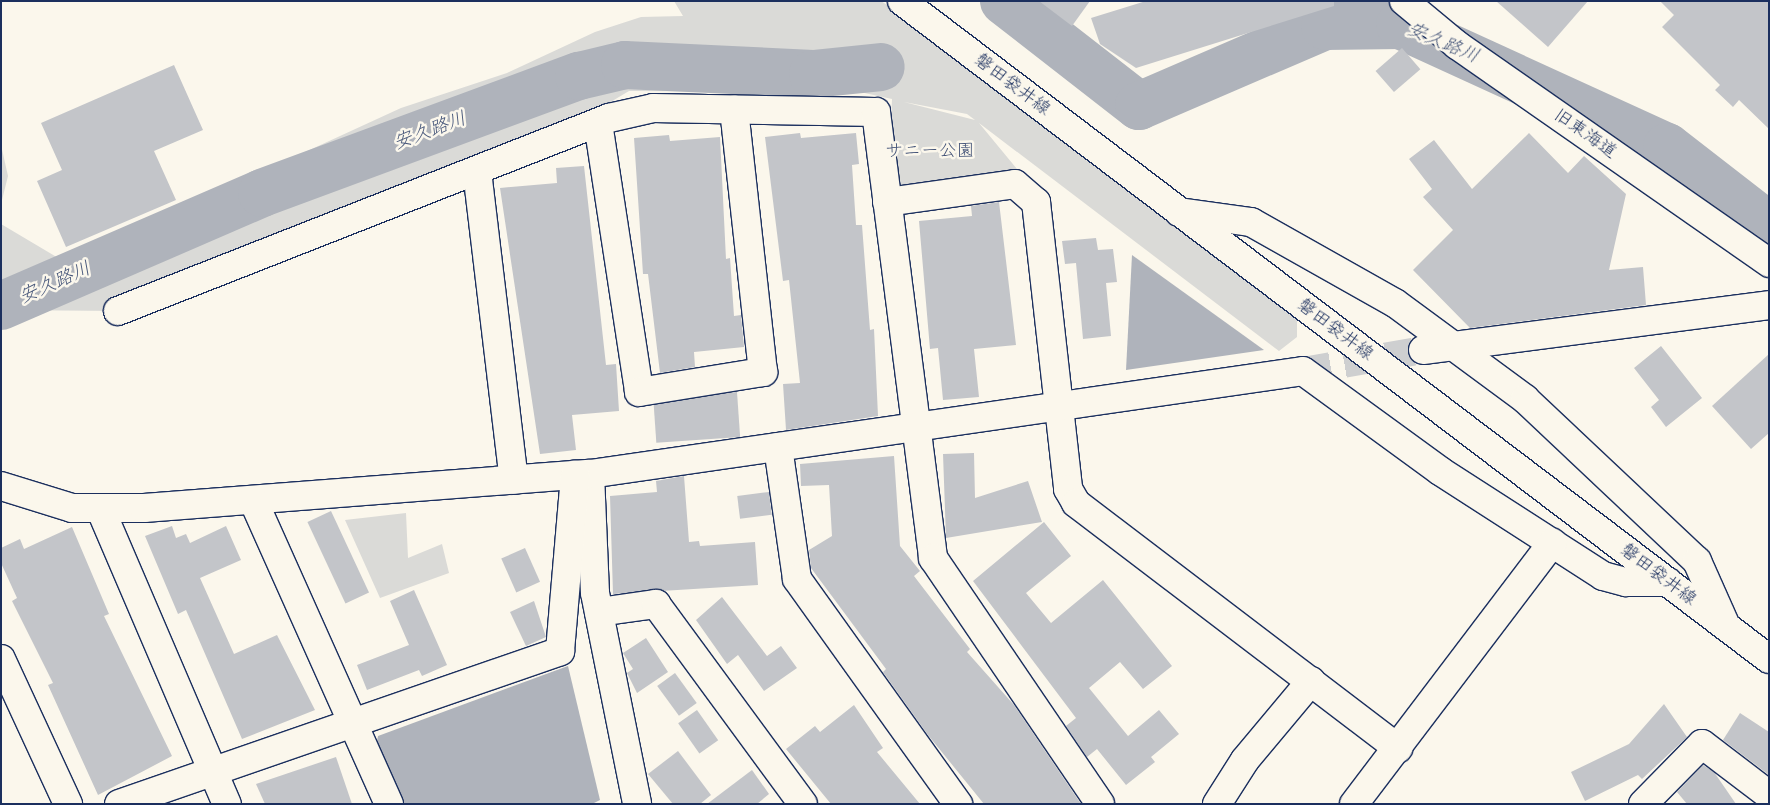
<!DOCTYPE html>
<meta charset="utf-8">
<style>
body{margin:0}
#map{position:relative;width:1770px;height:805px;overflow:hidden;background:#fbf7ec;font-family:Pangolin,"Klee One",sans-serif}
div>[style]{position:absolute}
.green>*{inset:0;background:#dadad7}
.water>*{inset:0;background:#afb3bb}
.river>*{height:48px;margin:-24px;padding:0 24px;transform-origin:24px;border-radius:24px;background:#afb3bb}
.building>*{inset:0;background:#c3c5c9;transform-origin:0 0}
.minor-tunnel>*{height:28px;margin-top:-14px;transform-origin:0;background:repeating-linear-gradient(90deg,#cecfd0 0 28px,transparent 0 42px)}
.roads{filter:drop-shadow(1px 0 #1b2f5e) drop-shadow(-1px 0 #1b2f5e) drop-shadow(0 1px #1b2f5e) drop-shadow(0 -1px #1b2f5e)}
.minor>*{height:28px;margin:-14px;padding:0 14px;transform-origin:14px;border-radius:14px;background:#fbf7ec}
.major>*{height:28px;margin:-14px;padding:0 14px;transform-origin:14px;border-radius:14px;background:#fbf7ec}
span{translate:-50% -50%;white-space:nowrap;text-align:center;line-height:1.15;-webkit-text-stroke:5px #fbf7ec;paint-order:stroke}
.street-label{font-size:18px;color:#1b2f5e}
.park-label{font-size:18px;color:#415176}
.water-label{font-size:19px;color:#47577a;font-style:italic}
.frame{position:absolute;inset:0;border:2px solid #1b2f5e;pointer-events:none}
</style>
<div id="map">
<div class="green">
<i style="clip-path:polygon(evenodd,674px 1px,881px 1px,1032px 100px,1297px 301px,1297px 337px,1279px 351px,979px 123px,1022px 175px,887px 202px,892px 99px,860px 92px,629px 91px,532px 149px,118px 311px,1px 310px,1px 224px,65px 262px,401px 108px,507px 73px,595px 32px,641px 17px,683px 16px,674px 1px,904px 102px,967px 114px,975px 120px,904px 102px)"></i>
<i style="clip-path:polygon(1px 145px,8px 176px,1px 204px)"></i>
<i style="clip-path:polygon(406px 513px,408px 558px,442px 544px,449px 573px,380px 598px,345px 520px)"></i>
</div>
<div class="water">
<i style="clip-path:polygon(1132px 255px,1264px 350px,1126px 370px)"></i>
<i style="clip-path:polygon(568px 666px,600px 800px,592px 804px,402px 804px,376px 746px,378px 736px)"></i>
</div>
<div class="river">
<i style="left:1004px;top:1px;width:171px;rotate:37.9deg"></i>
<i style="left:1139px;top:106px;width:202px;rotate:-23.3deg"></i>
<i style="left:1325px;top:26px;width:75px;rotate:-0.8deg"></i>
<i style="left:1400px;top:25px;width:294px;rotate:24.6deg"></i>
<i style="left:1667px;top:147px;width:129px;rotate:37.8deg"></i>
<i style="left:1px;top:306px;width:284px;rotate:-23.4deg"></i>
<i style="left:262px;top:193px;width:338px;rotate:-20.3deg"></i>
<i style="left:579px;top:76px;width:47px;rotate:-13.4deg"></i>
<i style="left:625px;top:65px;width:188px;rotate:2.7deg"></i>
<i style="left:813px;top:74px;width:68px;rotate:-5.9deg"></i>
</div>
<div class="building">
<i style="clip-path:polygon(1039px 1px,1090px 1px,1072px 26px)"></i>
<i style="clip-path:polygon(1146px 1px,1334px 1px,1334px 6px,1136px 68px,1100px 44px,1091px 18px)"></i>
<i style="clip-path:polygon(1496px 1px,1588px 1px,1548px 47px)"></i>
<i style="clip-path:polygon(1660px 1px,1769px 1px,1769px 129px,1739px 100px,1733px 107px,1715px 90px,1720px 85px,1662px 27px,1674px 15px)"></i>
<i style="left:1402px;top:48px;width:28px;height:35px;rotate:49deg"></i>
<i style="clip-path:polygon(174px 65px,203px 130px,154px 151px,176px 200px,66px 247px,37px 181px,62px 170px,41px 123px)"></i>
<i style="clip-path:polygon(800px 133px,801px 138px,856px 133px,859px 164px,852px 165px,856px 225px,862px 225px,870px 330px,874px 329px,878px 416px,786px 430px,783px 384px,800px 383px,789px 280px,783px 281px,765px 137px)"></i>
<i style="clip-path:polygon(1529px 133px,1568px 173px,1584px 156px,1626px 194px,1609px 270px,1643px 267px,1646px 305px,1470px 328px,1413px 270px,1453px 230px,1423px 197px,1432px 189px,1409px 159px,1434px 140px,1472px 189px)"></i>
<i style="clip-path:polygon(669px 135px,670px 141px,720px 137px,726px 259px,730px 258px,734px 316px,741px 315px,744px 347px,694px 352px,695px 367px,660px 373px,648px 274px,643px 274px,634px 138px)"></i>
<i style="clip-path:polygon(584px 166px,606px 365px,616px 364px,619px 411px,572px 415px,576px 450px,540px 454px,500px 188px,557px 183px,556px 168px)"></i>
<i style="clip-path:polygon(999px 202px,1016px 345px,974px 349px,979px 397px,943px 400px,938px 348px,930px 349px,919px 221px,972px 216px,971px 206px)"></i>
<i style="clip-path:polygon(1096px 238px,1098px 250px,1113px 249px,1117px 282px,1106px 283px,1111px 336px,1083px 339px,1076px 263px,1065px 264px,1062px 241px)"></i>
<i style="clip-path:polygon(1661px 346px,1702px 398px,1666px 427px,1651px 407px,1659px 400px,1634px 368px)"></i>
<i style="clip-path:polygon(1769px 354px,1769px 433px,1751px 449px,1712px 406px)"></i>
<i style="left:737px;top:392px;width:45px;height:84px;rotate:86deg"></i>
<i style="clip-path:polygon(974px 453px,975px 498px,1028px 481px,1042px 522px,946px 538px,943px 454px)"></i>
<i style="clip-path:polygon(894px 456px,900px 546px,920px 571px,914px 576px,970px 649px,967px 652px,1014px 705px,1081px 804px,984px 804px,928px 735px,883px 672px,886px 669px,811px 568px,809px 550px,832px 536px,829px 485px,801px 486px,800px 464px)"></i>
<i style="clip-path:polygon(684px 476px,689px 542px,699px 541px,700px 546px,755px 542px,758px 585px,613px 594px,610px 496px,657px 492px,656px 481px)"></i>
<i style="left:769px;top:492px;width:23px;height:32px;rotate:83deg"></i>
<i style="left:331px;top:511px;width:90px;height:26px;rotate:65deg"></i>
<i style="clip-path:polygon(1044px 522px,1071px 556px,1026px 593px,1051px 623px,1103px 580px,1172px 666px,1143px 689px,1120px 662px,1089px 688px,1128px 736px,1159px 710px,1179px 734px,1151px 757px,1155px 762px,1126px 785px,1097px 749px,1087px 757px,1066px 726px,1076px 718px,973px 581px)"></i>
<i style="clip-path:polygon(172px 526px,176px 538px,186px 534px,190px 543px,226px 526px,241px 560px,200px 578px,234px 654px,277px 635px,315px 710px,242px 739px,186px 610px,178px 614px,145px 536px)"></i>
<i style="clip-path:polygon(72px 527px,109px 614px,104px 616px,172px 756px,98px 795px,48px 685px,53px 683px,12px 601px,17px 598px,1px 563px,1px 548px,20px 539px,24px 549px)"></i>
<i style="left:525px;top:548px;width:37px;height:26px;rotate:66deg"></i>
<i style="clip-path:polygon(414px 590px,447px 665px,422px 676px,419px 670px,367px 690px,357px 665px,409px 645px,390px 601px)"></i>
<i style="clip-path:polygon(722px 597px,767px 656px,781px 646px,797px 668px,764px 691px,738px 655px,727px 664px,696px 620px)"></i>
<i style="clip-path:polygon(534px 601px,546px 637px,526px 646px,510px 612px)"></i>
<i style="clip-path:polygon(646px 638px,668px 672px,637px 693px,627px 673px,633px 669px,623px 653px)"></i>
<i style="left:675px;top:673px;width:37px;height:22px;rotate:54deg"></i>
<i style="clip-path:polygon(1664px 704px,1687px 737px,1642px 779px,1638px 775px,1585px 801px,1571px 772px,1629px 744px)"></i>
<i style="clip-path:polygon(854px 705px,883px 748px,877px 752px,920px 804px,831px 804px,786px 749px,815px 726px,820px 732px)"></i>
<i style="left:697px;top:710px;width:37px;height:23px;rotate:55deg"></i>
<i style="clip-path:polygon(1740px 713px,1769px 732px,1769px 775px,1723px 740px)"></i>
<i style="clip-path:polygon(678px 751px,711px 795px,700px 804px,673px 804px,648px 774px)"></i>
<i style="clip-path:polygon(336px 757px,352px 804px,265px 804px,256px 784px)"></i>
<i style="clip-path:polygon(1703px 765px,1714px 772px,1736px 804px,1687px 804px,1677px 792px)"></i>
<i style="clip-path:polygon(752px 770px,769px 794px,757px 804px,707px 804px)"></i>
</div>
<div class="minor-tunnel">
<i style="left:1303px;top:371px;width:122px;rotate:-9.9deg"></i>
</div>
<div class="roads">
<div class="minor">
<i style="left:1404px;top:1px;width:69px;rotate:39.7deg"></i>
<i style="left:1457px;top:45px;width:381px;rotate:34.9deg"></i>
<i style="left:598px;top:123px;width:272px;rotate:81.3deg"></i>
<i style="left:639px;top:392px;width:126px;rotate:-9.2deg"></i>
<i style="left:763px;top:372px;width:264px;rotate:-96.3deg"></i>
<i style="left:477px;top:171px;width:311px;rotate:83.2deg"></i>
<i style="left:887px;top:202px;width:129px;rotate:-8deg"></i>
<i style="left:1015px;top:184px;width:28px;rotate:41deg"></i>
<i style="left:1036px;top:202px;width:289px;rotate:83.6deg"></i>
<i style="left:1068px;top:489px;width:16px;rotate:60deg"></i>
<i style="left:1076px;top:503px;width:405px;rotate:37.3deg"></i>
<i style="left:1179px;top:212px;width:73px;rotate:7.9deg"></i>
<i style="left:1251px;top:222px;width:165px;rotate:29.4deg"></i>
<i style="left:1395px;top:303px;width:162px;rotate:36.4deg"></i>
<i style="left:1525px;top:399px;width:236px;rotate:43.3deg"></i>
<i style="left:1697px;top:561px;width:71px;rotate:66deg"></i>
<i style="left:118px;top:311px;width:528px;rotate:-21.46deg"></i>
<i style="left:609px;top:118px;width:45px;rotate:-12.8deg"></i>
<i style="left:653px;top:108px;width:223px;rotate:1deg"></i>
<i style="left:876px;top:112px;width:450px;rotate:82.7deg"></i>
<i style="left:933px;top:558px;width:297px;rotate:55.8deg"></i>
<i style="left:1423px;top:350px;width:349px;rotate:-7.4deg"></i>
<i style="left:778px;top:447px;width:133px;rotate:81.8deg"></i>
<i style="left:797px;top:579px;width:277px;rotate:54.4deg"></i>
<i style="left:590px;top:474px;width:119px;rotate:87.6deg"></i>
<i style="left:595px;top:593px;width:215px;rotate:78.7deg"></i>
<i style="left:1px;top:486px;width:74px;rotate:17.2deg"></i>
<i style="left:72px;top:508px;width:72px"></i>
<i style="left:144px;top:508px;width:447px;rotate:-4.4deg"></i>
<i style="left:590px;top:474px;width:720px;rotate:-8.22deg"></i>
<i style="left:1303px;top:371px;width:170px;rotate:36.1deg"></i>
<i style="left:1440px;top:471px;width:194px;rotate:32.8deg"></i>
<i style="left:1603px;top:576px;width:24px;rotate:15deg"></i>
<i style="left:1626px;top:582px;width:42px"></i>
<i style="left:253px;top:500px;width:333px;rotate:65.9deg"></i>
<i style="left:100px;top:508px;width:322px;rotate:66.8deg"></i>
<i style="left:599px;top:612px;width:58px;rotate:-8deg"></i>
<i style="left:656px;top:604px;width:248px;rotate:53.7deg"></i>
<i style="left:1px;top:659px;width:160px;rotate:65.2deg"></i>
<i style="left:119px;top:804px;width:467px;rotate:-19.1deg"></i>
<i style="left:560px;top:651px;width:177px;rotate:-85.1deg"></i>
<i style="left:1217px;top:804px;width:52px;rotate:-57.5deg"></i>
<i style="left:1245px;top:760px;width:103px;rotate:-50.1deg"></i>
<i style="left:1354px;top:804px;width:328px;rotate:-52.8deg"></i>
<i style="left:1643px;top:804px;width:84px;rotate:-45.5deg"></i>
<i style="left:1702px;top:744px;width:84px;rotate:37.3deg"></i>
</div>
<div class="major">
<i style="left:902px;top:1px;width:1088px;rotate:37.2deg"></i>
</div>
</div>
<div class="street-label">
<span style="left:1012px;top:85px;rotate:37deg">磐田袋井線</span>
<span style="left:1585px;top:134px;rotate:35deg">旧東海道</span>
<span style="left:1335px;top:330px;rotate:37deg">磐田袋井線</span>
<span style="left:1658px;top:575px;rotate:37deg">磐田袋井線</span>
</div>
<div class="park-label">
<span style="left:930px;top:151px">サニー公園</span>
</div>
<div class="water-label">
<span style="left:1443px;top:43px;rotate:23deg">安久路川</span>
<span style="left:430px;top:131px;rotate:-20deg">安久路川</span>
<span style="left:55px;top:283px;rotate:-24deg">安久路川</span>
</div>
<div class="frame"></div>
</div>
